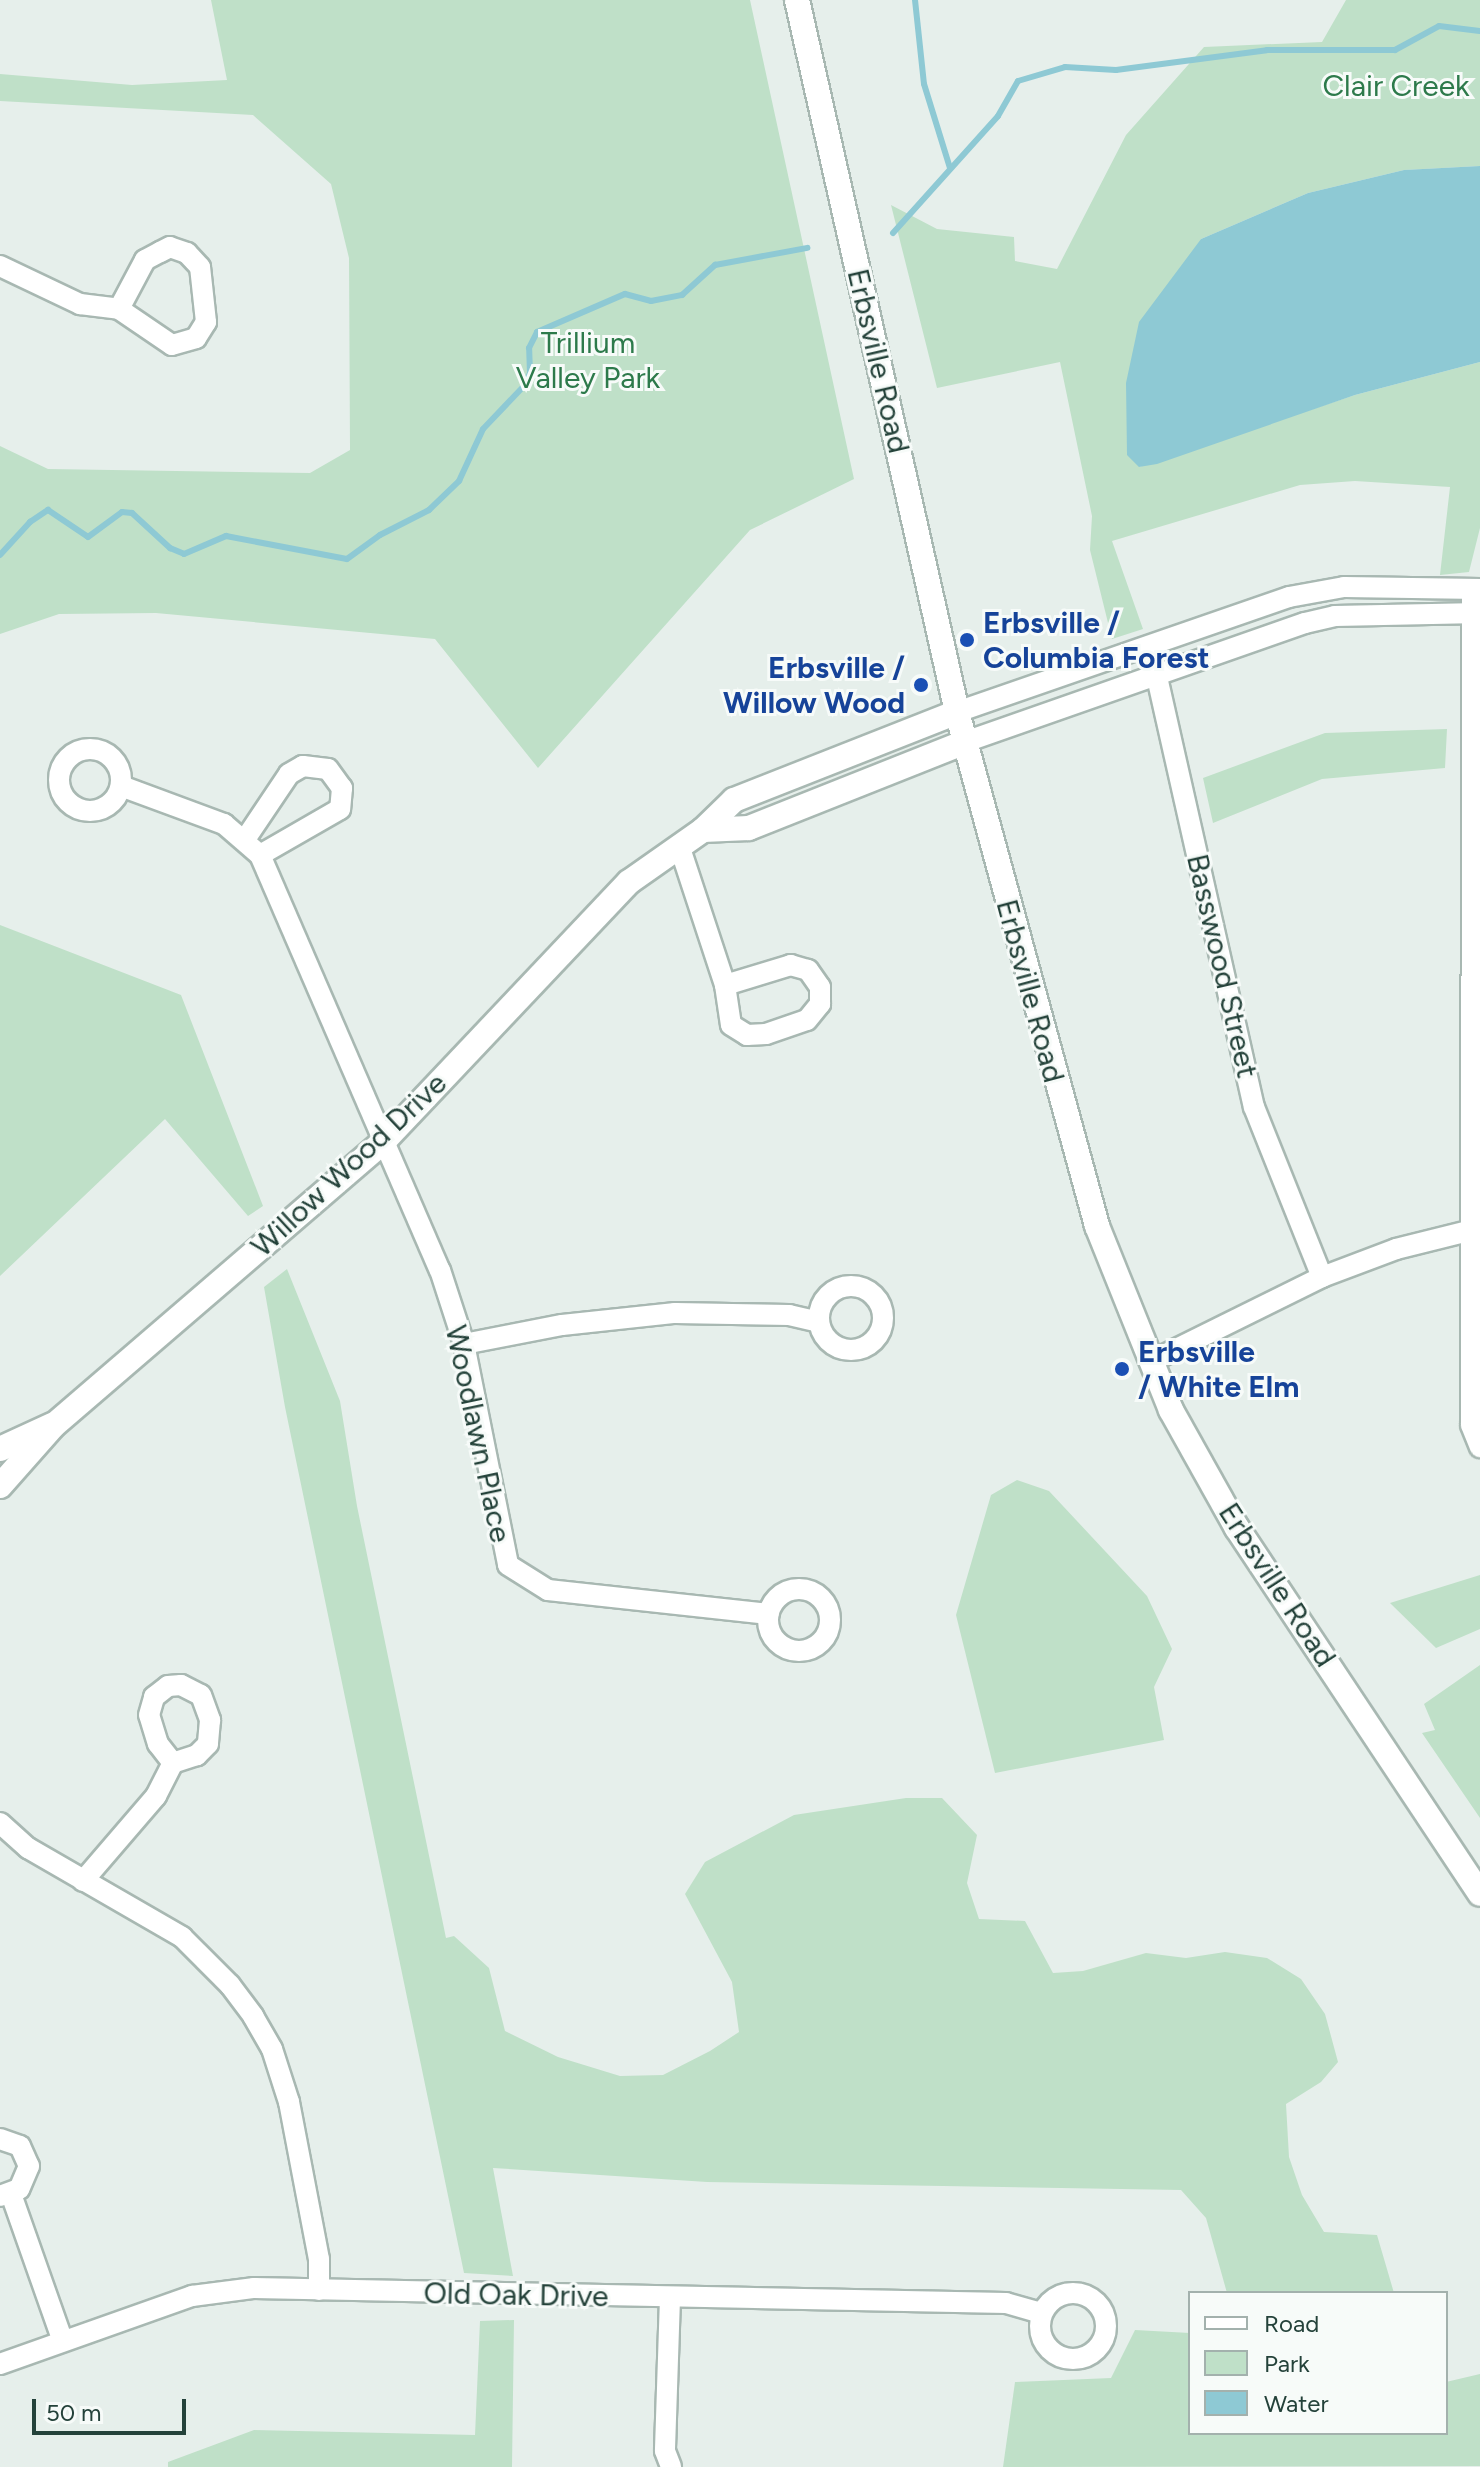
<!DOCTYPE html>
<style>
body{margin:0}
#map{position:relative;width:1480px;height:2467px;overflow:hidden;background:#e6efeb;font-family:Figtree,sans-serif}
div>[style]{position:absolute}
.green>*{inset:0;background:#bfe0c8}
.water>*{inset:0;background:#8ec9d4}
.stream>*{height:6px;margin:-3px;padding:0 3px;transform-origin:3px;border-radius:3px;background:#8ec9d4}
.roads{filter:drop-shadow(2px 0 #a8b8b2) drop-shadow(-2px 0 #a8b8b2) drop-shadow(0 2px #a8b8b2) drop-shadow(0 -2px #a8b8b2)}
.street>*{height:20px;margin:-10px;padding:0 10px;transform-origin:10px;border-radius:10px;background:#fff}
.street>.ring{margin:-10px;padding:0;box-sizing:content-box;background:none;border:20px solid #fff;border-radius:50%}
.secondary>*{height:24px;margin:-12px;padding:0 12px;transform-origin:12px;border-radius:12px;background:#fff}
.dots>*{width:22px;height:22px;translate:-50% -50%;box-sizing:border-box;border:4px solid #f7fbf9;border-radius:50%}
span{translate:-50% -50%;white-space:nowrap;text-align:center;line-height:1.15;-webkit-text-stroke:6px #f7fbf9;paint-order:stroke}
.park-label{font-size:30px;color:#2d7a4b}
.street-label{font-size:30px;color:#24423a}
.transit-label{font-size:30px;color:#164399;font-weight:700}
.left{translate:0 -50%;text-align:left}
.right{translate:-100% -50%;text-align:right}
.legend{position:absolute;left:1188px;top:2291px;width:260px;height:144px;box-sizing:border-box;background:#f7fbf9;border:2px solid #a3b1ad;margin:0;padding:10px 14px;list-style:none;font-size:24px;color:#24423a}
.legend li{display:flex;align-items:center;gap:16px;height:40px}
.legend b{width:40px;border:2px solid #a3b1ad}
.scale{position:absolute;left:32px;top:2399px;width:154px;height:36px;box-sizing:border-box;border:4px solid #24423a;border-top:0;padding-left:10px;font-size:24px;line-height:28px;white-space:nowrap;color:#24423a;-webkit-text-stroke:6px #f7fbf9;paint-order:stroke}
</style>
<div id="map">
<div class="green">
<i style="clip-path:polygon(211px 0,750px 0,854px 479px,750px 530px,538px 768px,435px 639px,156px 613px,59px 614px,0 634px,0 446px,48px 469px,310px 473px,350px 450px,349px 258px,331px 184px,253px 115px,0 101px,0 74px,132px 85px,227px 80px)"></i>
<i style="clip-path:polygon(1346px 0,1480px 0,1480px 166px,1404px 170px,1308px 193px,1201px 239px,1139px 467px,1355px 395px,1480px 362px,1480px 528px,1469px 572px,1440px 575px,1450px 487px,1355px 481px,1300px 485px,1112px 541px,1143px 629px,1112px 639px,1090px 550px,1092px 516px,1060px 362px,937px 388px,891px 205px,937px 229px,1014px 237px,1015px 261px,1057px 269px,1126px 135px,1204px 47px,1322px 42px)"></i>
<i style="clip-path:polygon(1447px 729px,1445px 768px,1322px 779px,1213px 823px,1203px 778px,1325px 733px)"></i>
<i style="clip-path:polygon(0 925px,181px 995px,263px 1206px,248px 1216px,165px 1119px,0 1276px)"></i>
<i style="clip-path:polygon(287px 1269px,340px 1401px,357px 1506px,446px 1938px,454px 1936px,489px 1968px,505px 2031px,558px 2057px,620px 2076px,663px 2075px,710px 2051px,739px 2032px,732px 1982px,685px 1894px,705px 1862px,794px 1815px,906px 1798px,942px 1798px,977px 1835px,967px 1883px,979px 1919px,1025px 1921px,1053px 1973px,1083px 1971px,1146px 1953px,1186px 1958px,1225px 1952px,1267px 1958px,1301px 1979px,1325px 2014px,1338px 2062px,1321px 2082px,1286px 2104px,1289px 2157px,1302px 2195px,1324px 2232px,1377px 2235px,1394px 2293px,1227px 2293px,1206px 2218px,1181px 2190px,707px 2182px,493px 2168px,513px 2276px,464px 2273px,285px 1407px,264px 1287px)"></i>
<i style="clip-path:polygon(1017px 1480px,1049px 1491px,1147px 1596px,1172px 1649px,1154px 1687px,1164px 1740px,995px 1773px,956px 1615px,991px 1495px)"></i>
<i style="clip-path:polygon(1480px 1575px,1480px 1629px,1436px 1648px,1390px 1603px)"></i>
<i style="clip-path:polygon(1480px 1665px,1480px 1818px,1422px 1733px,1435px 1730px,1424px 1704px)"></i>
<i style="clip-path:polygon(514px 2320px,512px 2467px,168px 2467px,168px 2462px,254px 2430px,475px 2435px,480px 2321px)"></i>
<i style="clip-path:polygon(1135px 2330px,1190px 2333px,1190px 2433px,1446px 2433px,1446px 2382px,1480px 2374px,1480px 2466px,1003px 2467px,1015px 2382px,1111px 2378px)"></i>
</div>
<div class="water">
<i style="clip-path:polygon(1480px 166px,1480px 362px,1355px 395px,1157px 464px,1139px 467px,1127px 455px,1126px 383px,1139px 322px,1201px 239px,1308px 193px,1404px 170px)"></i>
</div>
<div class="stream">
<i style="left:915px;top:0;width:84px;rotate:83.9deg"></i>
<i style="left:924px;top:84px;width:88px;rotate:72.8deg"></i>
<i style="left:893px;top:233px;width:157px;rotate:-48.1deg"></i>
<i style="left:998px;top:116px;width:40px;rotate:-60.3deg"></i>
<i style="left:1018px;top:81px;width:49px;rotate:-16.6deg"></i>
<i style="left:1065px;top:67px;width:51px;rotate:3.4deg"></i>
<i style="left:1116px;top:70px;width:152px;rotate:-7.5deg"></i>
<i style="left:1267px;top:50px;width:128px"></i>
<i style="left:1395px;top:50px;width:50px;rotate:-28.6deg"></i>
<i style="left:1439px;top:26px;width:41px;rotate:7deg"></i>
<i style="left:0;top:555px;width:45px;rotate:-47.7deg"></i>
<i style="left:30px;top:522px;width:22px;rotate:-34deg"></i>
<i style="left:48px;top:510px;width:48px;rotate:34deg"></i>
<i style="left:88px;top:537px;width:42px;rotate:-36.3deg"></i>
<i style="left:122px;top:512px;width:10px;rotate:6deg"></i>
<i style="left:132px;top:513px;width:52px;rotate:42.6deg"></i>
<i style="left:170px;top:548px;width:15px;rotate:23deg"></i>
<i style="left:184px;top:554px;width:46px;rotate:-23.2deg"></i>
<i style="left:226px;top:536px;width:123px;rotate:10.8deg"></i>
<i style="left:347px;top:559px;width:41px;rotate:-36deg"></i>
<i style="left:380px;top:535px;width:55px;rotate:-27deg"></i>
<i style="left:429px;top:510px;width:42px;rotate:-44deg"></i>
<i style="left:459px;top:481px;width:57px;rotate:-65.2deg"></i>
<i style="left:483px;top:429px;width:59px;rotate:-46.4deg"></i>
<i style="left:524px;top:386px;width:14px;rotate:-65deg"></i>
<i style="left:530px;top:373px;width:25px;rotate:-92deg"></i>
<i style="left:529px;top:348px;width:18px;rotate:-63deg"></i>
<i style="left:537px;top:332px;width:96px;rotate:-23.4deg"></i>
<i style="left:625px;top:294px;width:27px;rotate:15deg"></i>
<i style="left:651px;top:301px;width:32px;rotate:-11deg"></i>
<i style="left:682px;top:295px;width:45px;rotate:-42.3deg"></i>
<i style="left:715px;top:265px;width:94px;rotate:-10.5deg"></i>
</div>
<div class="roads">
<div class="street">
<i style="left:0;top:266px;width:89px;rotate:25.4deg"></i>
<i style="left:80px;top:304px;width:39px;rotate:7deg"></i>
<i style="left:119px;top:309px;width:64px;rotate:34.2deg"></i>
<i style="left:172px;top:345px;width:25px;rotate:-16deg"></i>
<i style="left:196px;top:338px;width:19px;rotate:-58deg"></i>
<i style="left:206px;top:322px;width:55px;rotate:-96.2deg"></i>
<i style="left:200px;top:267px;width:19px;rotate:-133deg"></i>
<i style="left:187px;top:253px;width:18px;rotate:-161deg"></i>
<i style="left:170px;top:247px;width:11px;rotate:153deg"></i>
<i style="left:160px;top:252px;width:17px;rotate:152deg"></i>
<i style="left:145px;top:260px;width:55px;rotate:118deg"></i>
<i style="left:1472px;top:589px;width:836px;rotate:90.07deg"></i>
<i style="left:1471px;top:1425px;width:24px;rotate:68deg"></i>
<i style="left:1150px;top:646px;width:473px;rotate:77.3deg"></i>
<i style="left:1254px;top:1107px;width:183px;rotate:68.2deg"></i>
<i style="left:957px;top:712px;width:351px;rotate:-19.1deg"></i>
<i style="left:1289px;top:597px;width:56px;rotate:-10.3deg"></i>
<i style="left:1344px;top:587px;width:136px;rotate:0.8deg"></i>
<i style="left:965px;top:742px;width:360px;rotate:-19.3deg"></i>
<i style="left:1305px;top:623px;width:31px;rotate:-13deg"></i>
<i style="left:1335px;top:616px;width:145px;rotate:-1.2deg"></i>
<i class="ring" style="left:59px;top:749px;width:42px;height:42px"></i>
<i style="left:121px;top:786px;width:110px;rotate:20.3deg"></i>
<i style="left:224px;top:824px;width:48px;rotate:40.7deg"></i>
<i style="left:260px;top:855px;width:452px;rotate:66.6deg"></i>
<i style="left:440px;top:1270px;width:78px;rotate:72deg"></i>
<i style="left:464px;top:1344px;width:225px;rotate:78.7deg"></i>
<i style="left:508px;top:1565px;width:47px;rotate:32deg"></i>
<i style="left:548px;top:1590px;width:222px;rotate:6.2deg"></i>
<i style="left:246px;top:838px;width:77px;rotate:-56.1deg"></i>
<i style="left:289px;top:774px;width:16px;rotate:-30deg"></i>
<i style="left:303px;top:766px;width:25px;rotate:7deg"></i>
<i style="left:328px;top:769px;width:24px;rotate:54deg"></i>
<i style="left:342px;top:788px;width:21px;rotate:95deg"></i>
<i style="left:340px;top:809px;width:92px;rotate:150.1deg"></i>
<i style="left:679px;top:845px;width:147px;rotate:71.8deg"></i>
<i style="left:725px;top:985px;width:40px;rotate:81.5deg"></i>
<i style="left:731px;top:1025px;width:19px;rotate:32deg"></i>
<i style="left:747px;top:1035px;width:19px;rotate:-3deg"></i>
<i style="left:766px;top:1034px;width:43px;rotate:-18.9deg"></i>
<i style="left:807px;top:1020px;width:21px;rotate:-51deg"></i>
<i style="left:820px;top:1004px;width:17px;rotate:-90deg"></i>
<i style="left:820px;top:987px;width:21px;rotate:-125deg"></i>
<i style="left:808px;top:970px;width:18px;rotate:-164deg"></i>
<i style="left:791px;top:965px;width:69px;rotate:163.1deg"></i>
<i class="ring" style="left:819px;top:1286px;width:44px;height:44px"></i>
<i style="left:464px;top:1344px;width:100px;rotate:-11deg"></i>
<i style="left:562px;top:1325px;width:114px;rotate:-6.1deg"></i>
<i style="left:675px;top:1313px;width:114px;rotate:1deg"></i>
<i style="left:789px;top:1315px;width:31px;rotate:13deg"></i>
<i style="left:1150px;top:1362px;width:192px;rotate:-26.3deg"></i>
<i style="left:1322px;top:1277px;width:79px;rotate:-20.7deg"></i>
<i style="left:1396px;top:1249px;width:87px;rotate:-14deg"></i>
<i class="ring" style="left:768px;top:1589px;width:42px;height:42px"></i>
<i style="left:181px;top:1685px;width:22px;rotate:27deg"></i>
<i style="left:201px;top:1695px;width:27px;rotate:70deg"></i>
<i style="left:210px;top:1720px;width:24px;rotate:95deg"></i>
<i style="left:208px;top:1744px;width:16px;rotate:135deg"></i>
<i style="left:197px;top:1755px;width:25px;rotate:162deg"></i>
<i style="left:173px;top:1763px;width:24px;rotate:-128deg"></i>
<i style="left:158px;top:1744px;width:30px;rotate:-107deg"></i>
<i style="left:149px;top:1715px;width:19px;rotate:-74deg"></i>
<i style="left:154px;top:1697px;width:18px;rotate:-38deg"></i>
<i style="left:168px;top:1686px;width:13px;rotate:-4deg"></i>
<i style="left:0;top:1823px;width:38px;rotate:42deg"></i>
<i style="left:28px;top:1848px;width:178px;rotate:30deg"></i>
<i style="left:182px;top:1937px;width:68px;rotate:45deg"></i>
<i style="left:230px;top:1985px;width:39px;rotate:53deg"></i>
<i style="left:253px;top:2016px;width:38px;rotate:60deg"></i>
<i style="left:272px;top:2049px;width:56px;rotate:72.2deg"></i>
<i style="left:289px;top:2102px;width:160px;rotate:79.2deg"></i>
<i style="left:319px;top:2259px;width:31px;rotate:90deg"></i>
<i style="left:83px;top:1881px;width:112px;rotate:-49.3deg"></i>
<i style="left:156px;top:1796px;width:37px;rotate:-63deg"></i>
<i style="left:0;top:2139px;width:21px;rotate:19deg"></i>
<i style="left:20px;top:2146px;width:22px;rotate:66deg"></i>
<i style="left:29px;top:2166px;width:25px;rotate:113deg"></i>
<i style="left:19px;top:2189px;width:20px;rotate:160deg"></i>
<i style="left:11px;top:2194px;width:154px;rotate:70.6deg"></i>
<i class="ring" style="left:1040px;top:2293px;width:46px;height:46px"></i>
<i style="left:670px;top:2298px;width:153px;rotate:91.9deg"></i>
<i style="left:665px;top:2451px;width:17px;rotate:69deg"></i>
<i style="left:0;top:2364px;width:204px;rotate:-19.5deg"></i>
<i style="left:192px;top:2296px;width:63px;rotate:-7.4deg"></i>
<i style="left:254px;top:2288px;width:752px;rotate:1.14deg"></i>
<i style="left:1006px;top:2303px;width:37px;rotate:16deg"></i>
</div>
<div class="secondary">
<i style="left:797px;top:0;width:730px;rotate:77.33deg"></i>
<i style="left:957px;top:712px;width:533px;rotate:74.76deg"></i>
<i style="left:1097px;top:1226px;width:198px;rotate:68.1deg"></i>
<i style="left:1171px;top:1410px;width:135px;rotate:60.8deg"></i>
<i style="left:1237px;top:1528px;width:439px;rotate:56.4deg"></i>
<i style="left:703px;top:830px;width:46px;rotate:-2.5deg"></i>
<i style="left:749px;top:828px;width:232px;rotate:-21.7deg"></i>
<i style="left:0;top:1449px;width:57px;rotate:-24.8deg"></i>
<i style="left:0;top:1486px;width:81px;rotate:-48.5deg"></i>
<i style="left:54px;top:1425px;width:433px;rotate:-40.7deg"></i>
<i style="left:382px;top:1143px;width:359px;rotate:-46.6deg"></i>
<i style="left:629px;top:882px;width:90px;rotate:-35.1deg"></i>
<i style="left:703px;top:830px;width:43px;rotate:-44.1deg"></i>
<i style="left:734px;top:800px;width:240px;rotate:-21.5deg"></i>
</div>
</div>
<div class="dots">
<i style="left:967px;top:640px;background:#1a4fb4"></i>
<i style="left:921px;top:685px;background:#1a4fb4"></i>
<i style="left:1122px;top:1369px;background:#1a4fb4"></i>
</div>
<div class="park-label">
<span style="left:1396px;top:86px">Clair Creek</span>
<span style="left:588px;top:360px">Trillium<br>Valley Park</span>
</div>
<div class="street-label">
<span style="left:878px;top:361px;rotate:77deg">Erbsville Road</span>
<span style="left:1222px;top:966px;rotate:77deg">Basswood Street</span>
<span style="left:1030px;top:991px;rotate:75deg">Erbsville Road</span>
<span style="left:349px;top:1165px;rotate:-43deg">Willow Wood Drive</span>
<span style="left:478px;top:1434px;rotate:78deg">Woodlawn Place</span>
<span style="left:1277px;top:1585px;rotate:57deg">Erbsville Road</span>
<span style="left:516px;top:2295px;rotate:1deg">Old Oak Drive</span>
</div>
<div class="transit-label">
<span class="left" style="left:983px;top:640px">Erbsville /<br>Columbia Forest</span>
<span class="right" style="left:905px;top:685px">Erbsville /<br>Willow Wood</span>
<span class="left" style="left:1138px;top:1369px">Erbsville<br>/ White Elm</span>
</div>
<ul class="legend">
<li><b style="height:10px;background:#fff"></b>Road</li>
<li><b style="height:22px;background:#bfe0c8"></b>Park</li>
<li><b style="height:22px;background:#8ec9d4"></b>Water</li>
</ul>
<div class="scale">50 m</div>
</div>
